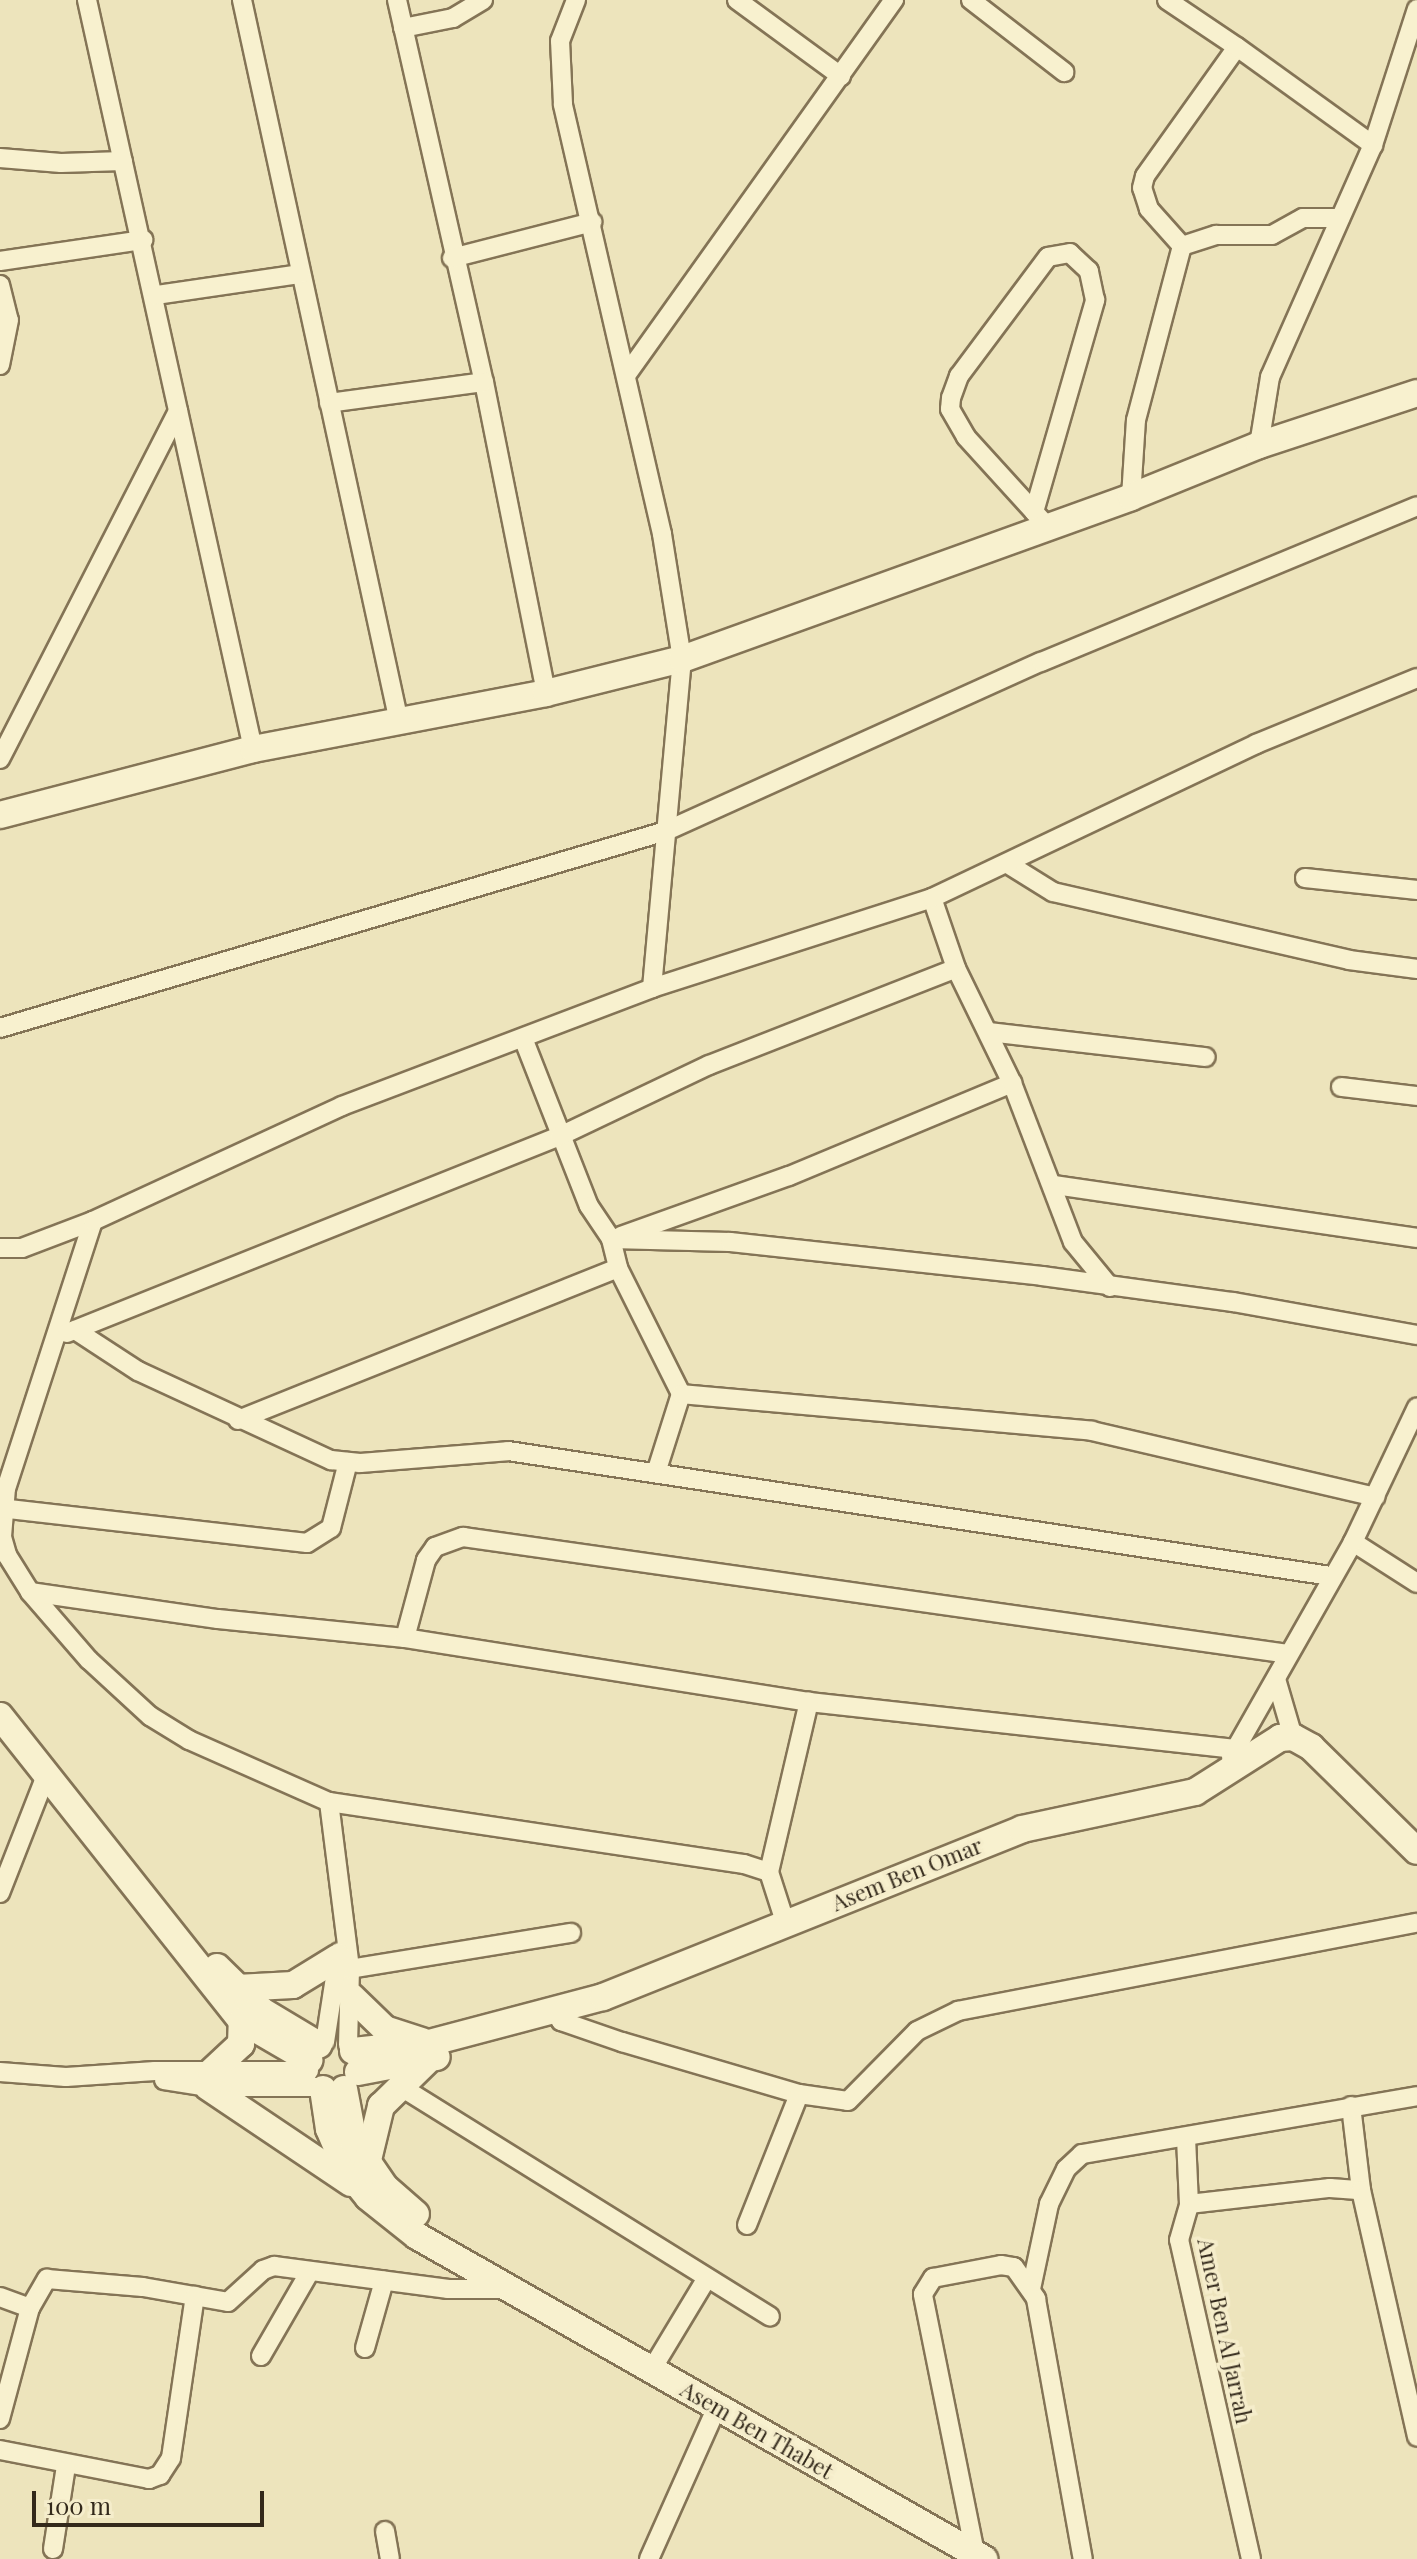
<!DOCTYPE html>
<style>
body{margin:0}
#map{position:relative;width:1417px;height:2559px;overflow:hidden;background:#ede4bc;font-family:"Playfair Display",serif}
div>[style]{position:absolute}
.roads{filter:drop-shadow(2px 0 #847456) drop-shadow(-2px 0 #847456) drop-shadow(0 2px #847456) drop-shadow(0 -2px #847456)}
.street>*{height:18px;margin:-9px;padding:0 9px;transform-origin:9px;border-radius:9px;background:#f8f1cf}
.secondary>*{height:26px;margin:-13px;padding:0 13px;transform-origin:13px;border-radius:13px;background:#f8f1cf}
span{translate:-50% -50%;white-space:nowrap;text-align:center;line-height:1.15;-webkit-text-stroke:7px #f5edcb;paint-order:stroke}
.street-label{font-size:22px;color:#33291b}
.scale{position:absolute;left:32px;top:2491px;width:232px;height:36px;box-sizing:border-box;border:4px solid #33291b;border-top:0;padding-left:10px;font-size:24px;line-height:28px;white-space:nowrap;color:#33291b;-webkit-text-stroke:6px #f5edcb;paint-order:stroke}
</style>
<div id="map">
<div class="roads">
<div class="street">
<i style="left:87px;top:0;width:767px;rotate:77.5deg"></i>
<i style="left:242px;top:0;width:739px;rotate:77.73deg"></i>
<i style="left:397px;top:0;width:392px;rotate:77.2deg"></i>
<i style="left:484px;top:382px;width:317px;rotate:78.7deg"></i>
<i style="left:737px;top:0;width:129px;rotate:36.2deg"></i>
<i style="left:971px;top:0;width:118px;rotate:37.7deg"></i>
<i style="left:1167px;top:0;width:84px;rotate:33.9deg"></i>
<i style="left:403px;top:28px;width:51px;rotate:-11.3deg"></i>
<i style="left:453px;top:18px;width:35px;rotate:-31deg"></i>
<i style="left:0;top:158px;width:61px;rotate:4.7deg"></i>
<i style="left:61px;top:163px;width:62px;rotate:-1.8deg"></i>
<i style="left:1182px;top:246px;width:50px;rotate:-131.7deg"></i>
<i style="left:1149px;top:209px;width:22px;rotate:-108deg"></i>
<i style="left:1142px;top:188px;width:12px;rotate:-76deg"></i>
<i style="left:1145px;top:176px;width:158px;rotate:-54.5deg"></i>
<i style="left:1237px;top:47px;width:168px;rotate:35.8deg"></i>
<i style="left:452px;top:258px;width:145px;rotate:-14.4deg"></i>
<i style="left:0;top:261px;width:145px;rotate:-8.4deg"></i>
<i style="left:0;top:285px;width:36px;rotate:76deg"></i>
<i style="left:9px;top:320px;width:46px;rotate:101.3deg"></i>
<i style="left:156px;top:295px;width:146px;rotate:-8.3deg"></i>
<i style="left:627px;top:374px;width:460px;rotate:-54.5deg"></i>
<i style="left:329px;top:403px;width:156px;rotate:-7.7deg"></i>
<i style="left:1259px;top:445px;width:69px;rotate:-80.8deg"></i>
<i style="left:1270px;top:377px;width:254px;rotate:-66.1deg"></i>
<i style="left:1373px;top:145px;width:143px;rotate:-72.1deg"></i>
<i style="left:1131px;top:497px;width:77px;rotate:-86.3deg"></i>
<i style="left:1136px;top:420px;width:180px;rotate:-75.2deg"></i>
<i style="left:1182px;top:246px;width:36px;rotate:-18deg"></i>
<i style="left:1216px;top:235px;width:56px"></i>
<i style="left:1272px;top:235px;width:35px;rotate:-29deg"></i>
<i style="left:1303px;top:218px;width:37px"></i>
<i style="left:1034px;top:512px;width:221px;rotate:-73.9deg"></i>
<i style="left:1095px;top:300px;width:30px;rotate:-102deg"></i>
<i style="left:1089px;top:271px;width:26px;rotate:-137deg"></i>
<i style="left:1070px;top:253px;width:22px;rotate:170deg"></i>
<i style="left:1048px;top:257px;width:149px;rotate:126.8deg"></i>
<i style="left:959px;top:376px;width:23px;rotate:110deg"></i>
<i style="left:951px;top:398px;width:11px;rotate:95deg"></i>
<i style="left:950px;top:409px;width:32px;rotate:60deg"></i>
<i style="left:966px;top:437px;width:119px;rotate:47.7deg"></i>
<i style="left:0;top:759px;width:391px;rotate:-62.9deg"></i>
<i style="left:1008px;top:864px;width:53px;rotate:31.9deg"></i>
<i style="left:1053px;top:892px;width:304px;rotate:12.9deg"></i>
<i style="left:1349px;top:960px;width:69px;rotate:7.5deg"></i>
<i style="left:1305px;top:878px;width:113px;rotate:6.1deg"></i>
<i style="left:652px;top:988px;width:294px;rotate:-17.8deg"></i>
<i style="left:0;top:1028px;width:695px;rotate:-16.48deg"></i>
<i style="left:666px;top:831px;width:411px;rotate:-24.3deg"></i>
<i style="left:1041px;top:662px;width:407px;rotate:-22.5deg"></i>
<i style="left:989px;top:1032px;width:218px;rotate:6.6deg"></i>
<i style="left:523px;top:1038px;width:180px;rotate:68.6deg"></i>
<i style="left:589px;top:1206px;width:40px;rotate:56deg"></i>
<i style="left:611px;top:1239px;width:30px;rotate:76deg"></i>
<i style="left:618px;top:1268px;width:141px;rotate:63.4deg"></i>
<i style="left:681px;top:1394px;width:83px;rotate:107.6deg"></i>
<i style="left:1341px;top:1087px;width:77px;rotate:6.8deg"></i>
<i style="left:1054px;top:1185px;width:367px;rotate:8.3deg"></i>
<i style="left:93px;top:1221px;width:281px;rotate:108deg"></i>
<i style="left:6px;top:1488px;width:49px;rotate:94.7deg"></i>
<i style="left:2px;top:1537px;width:19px;rotate:74deg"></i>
<i style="left:7px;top:1555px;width:44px;rotate:58.1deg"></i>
<i style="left:30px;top:1592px;width:90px;rotate:49.1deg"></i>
<i style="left:89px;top:1660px;width:83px;rotate:42.6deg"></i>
<i style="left:150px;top:1716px;width:46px;rotate:31.6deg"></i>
<i style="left:189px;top:1740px;width:153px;rotate:23.9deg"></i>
<i style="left:329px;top:1802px;width:168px;rotate:82.8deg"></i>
<i style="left:350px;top:1969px;width:76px;rotate:91.5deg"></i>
<i style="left:621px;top:1236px;width:178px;rotate:-19.7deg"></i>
<i style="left:789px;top:1176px;width:242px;rotate:-22.6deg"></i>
<i style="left:611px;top:1239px;width:119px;rotate:1.4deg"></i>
<i style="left:730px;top:1242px;width:314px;rotate:6.2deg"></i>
<i style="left:1042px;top:1276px;width:193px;rotate:7.8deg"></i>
<i style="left:1233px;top:1302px;width:187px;rotate:10.2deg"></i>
<i style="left:0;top:1248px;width:22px"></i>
<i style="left:22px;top:1248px;width:76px;rotate:-20.8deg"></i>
<i style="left:93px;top:1221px;width:274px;rotate:-24.8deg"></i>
<i style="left:342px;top:1106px;width:332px;rotate:-20.8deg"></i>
<i style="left:652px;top:988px;width:330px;rotate:-84.8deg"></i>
<i style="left:682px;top:659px;width:127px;rotate:-99.1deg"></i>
<i style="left:662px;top:534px;width:441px;rotate:-103deg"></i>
<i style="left:563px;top:104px;width:63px;rotate:-92.7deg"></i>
<i style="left:560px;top:41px;width:44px;rotate:-68.7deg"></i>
<i style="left:1110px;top:1287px;width:58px;rotate:-129.4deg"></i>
<i style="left:1073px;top:1242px;width:170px;rotate:-111deg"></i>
<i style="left:1012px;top:1083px;width:128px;rotate:-116deg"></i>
<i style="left:956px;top:968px;width:74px;rotate:-108.9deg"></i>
<i style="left:932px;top:898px;width:359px;rotate:-25.4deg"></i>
<i style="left:1256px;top:744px;width:174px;rotate:-22.3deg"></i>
<i style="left:75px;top:1330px;width:75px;rotate:33.1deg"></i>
<i style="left:138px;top:1371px;width:213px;rotate:24.8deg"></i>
<i style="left:331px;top:1460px;width:29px;rotate:6deg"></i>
<i style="left:360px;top:1463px;width:148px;rotate:-4.6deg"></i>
<i style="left:508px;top:1451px;width:832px;rotate:8.64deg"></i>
<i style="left:67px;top:1333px;width:531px;rotate:-21.78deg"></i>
<i style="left:560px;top:1136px;width:165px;rotate:-25.5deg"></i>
<i style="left:709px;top:1065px;width:265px;rotate:-21.4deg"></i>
<i style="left:681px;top:1394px;width:413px;rotate:5.1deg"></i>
<i style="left:1092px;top:1431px;width:291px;rotate:13.1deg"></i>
<i style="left:238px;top:1420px;width:409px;rotate:-21.8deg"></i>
<i style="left:0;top:1508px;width:309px;rotate:6.5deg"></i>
<i style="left:307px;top:1543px;width:28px;rotate:-32deg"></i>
<i style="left:331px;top:1528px;width:68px;rotate:-75.6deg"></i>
<i style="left:1353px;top:1542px;width:76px;rotate:32.6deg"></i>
<i style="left:30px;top:1592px;width:190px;rotate:8.2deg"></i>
<i style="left:218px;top:1619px;width:188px;rotate:5.8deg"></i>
<i style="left:405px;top:1638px;width:409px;rotate:9deg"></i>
<i style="left:809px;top:1702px;width:429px;rotate:6.3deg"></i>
<i style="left:405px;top:1638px;width:81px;rotate:-74.9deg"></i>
<i style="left:426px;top:1560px;width:16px;rotate:-55deg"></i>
<i style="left:435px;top:1547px;width:30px;rotate:-20deg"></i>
<i style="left:463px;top:1537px;width:833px;rotate:8.07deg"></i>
<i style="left:1276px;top:1679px;width:60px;rotate:73.7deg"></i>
<i style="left:1231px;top:1757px;width:247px;rotate:-60.4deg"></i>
<i style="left:1353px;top:1542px;width:149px;rotate:-64.6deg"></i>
<i style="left:329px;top:1802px;width:420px;rotate:8.5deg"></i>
<i style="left:744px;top:1864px;width:26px;rotate:18deg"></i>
<i style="left:769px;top:1872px;width:56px;rotate:72.2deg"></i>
<i style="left:769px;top:1872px;width:175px;rotate:-76.8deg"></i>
<i style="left:0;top:1893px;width:129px;rotate:-68.6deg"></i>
<i style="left:350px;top:1969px;width:224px;rotate:-9.3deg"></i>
<i style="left:554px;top:2008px;width:15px;rotate:62deg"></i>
<i style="left:561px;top:2021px;width:65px;rotate:19deg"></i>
<i style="left:622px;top:2042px;width:184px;rotate:16.4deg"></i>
<i style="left:799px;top:2094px;width:49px;rotate:8.1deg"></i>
<i style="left:848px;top:2101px;width:98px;rotate:-45.4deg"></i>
<i style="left:917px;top:2031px;width:46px;rotate:-26deg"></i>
<i style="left:958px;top:2011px;width:467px;rotate:-10.9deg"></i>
<i style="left:325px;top:2042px;width:91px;rotate:-81.2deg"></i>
<i style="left:0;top:2072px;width:66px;rotate:4.3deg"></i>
<i style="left:66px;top:2077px;width:89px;rotate:-3.9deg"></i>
<i style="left:155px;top:2071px;width:154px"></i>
<i style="left:164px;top:2080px;width:45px;rotate:9deg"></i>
<i style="left:208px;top:2087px;width:112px"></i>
<i style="left:398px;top:2085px;width:438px;rotate:31.9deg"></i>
<i style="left:1351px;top:2106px;width:85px;rotate:83.2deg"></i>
<i style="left:1186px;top:2138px;width:66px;rotate:87.4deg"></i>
<i style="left:747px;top:2225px;width:141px;rotate:-68.3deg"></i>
<i style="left:1031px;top:2289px;width:87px;rotate:-78deg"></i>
<i style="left:1049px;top:2204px;width:39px;rotate:-64deg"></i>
<i style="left:1066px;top:2169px;width:22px;rotate:-43deg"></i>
<i style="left:1082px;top:2154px;width:340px;rotate:-9.8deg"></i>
<i style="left:0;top:2297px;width:32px;rotate:20deg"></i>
<i style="left:365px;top:2348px;width:70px;rotate:-74.2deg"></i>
<i style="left:261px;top:2356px;width:98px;rotate:-60deg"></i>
<i style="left:652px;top:2369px;width:106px;rotate:-58.9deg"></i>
<i style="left:0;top:2419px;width:115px;rotate:-74.9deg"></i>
<i style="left:30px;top:2308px;width:34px;rotate:-60deg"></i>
<i style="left:47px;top:2279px;width:96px;rotate:4.8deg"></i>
<i style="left:143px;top:2287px;width:86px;rotate:10deg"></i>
<i style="left:228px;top:2302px;width:47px;rotate:-42.4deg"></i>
<i style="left:263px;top:2270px;width:12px;rotate:-20deg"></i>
<i style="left:274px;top:2266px;width:176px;rotate:7.5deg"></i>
<i style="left:448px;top:2289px;width:60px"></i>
<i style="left:0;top:2450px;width:152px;rotate:11deg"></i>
<i style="left:149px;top:2479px;width:12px;rotate:-20deg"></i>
<i style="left:160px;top:2475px;width:20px;rotate:-57deg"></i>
<i style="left:171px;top:2458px;width:164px;rotate:-81.6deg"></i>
<i style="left:385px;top:2531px;width:28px;rotate:80deg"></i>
<i style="left:53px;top:2549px;width:84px;rotate:-81.1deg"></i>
<i style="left:975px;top:2553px;width:264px;rotate:-101.4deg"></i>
<i style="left:923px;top:2294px;width:19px;rotate:-58deg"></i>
<i style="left:933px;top:2278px;width:69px;rotate:-10.8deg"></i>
<i style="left:1001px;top:2265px;width:13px;rotate:9deg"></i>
<i style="left:1014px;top:2267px;width:39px;rotate:55deg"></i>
<i style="left:1036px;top:2299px;width:264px;rotate:79.8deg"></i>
<i style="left:649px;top:2559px;width:164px;rotate:-65.9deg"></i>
<i style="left:1251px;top:2559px;width:327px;rotate:-102.7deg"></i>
<i style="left:1179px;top:2240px;width:37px;rotate:-74deg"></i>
<i style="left:1189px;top:2204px;width:142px;rotate:-6.5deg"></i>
<i style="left:1330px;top:2188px;width:31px;rotate:4deg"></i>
<i style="left:1361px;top:2190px;width:253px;rotate:77.2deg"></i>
</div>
<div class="secondary">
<i style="left:0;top:815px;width:261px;rotate:-14.6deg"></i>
<i style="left:253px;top:749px;width:298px;rotate:-10.8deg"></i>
<i style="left:546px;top:693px;width:140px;rotate:-14deg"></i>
<i style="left:682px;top:659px;width:477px;rotate:-19.8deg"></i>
<i style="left:1131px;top:497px;width:138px;rotate:-22.1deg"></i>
<i style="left:1259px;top:445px;width:166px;rotate:-18.2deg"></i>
<i style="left:0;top:1716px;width:389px;rotate:51.6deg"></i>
<i style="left:242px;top:2021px;width:78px;rotate:30.2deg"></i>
<i style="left:217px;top:1967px;width:63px;rotate:44.4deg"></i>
<i style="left:262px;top:2011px;width:66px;rotate:30.8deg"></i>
<i style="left:237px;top:1988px;width:56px;rotate:-3.1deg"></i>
<i style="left:293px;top:1985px;width:52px;rotate:-31.5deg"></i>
<i style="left:352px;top:1997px;width:46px;rotate:44.1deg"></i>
<i style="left:385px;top:2029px;width:39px;rotate:18deg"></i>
<i style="left:353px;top:2051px;width:76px;rotate:-6deg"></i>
<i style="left:429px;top:2043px;width:180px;rotate:-14.8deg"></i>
<i style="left:603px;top:1997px;width:451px;rotate:-21.8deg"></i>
<i style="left:1022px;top:1829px;width:177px;rotate:-12.1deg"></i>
<i style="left:1195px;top:1792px;width:101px;rotate:-32.4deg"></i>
<i style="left:1280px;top:1738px;width:13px;rotate:-4deg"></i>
<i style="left:1293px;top:1737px;width:21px;rotate:29deg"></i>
<i style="left:1311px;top:1747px;width:148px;rotate:44.5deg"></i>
<i style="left:211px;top:2072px;width:41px;rotate:-43deg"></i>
<i style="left:241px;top:2044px;width:23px;rotate:-88deg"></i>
<i style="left:358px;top:2072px;width:80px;rotate:-10.8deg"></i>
<i style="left:208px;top:2087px;width:172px;rotate:33.9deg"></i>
<i style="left:323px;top:2089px;width:40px;rotate:81.5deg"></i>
<i style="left:329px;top:2129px;width:46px;rotate:66.8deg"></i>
<i style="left:347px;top:2171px;width:33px;rotate:51deg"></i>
<i style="left:368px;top:2197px;width:63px;rotate:38.5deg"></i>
<i style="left:417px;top:2236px;width:653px;rotate:29.67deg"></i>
<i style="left:344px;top:2089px;width:54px;rotate:79.3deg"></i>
<i style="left:354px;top:2142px;width:55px;rotate:55.4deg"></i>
<i style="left:385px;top:2187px;width:41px;rotate:41.1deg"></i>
<i style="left:367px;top:2164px;width:60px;rotate:-76.4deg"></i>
<i style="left:381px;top:2106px;width:63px;rotate:-44.4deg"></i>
</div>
</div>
<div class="street-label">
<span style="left:907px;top:1874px;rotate:-22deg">Asem Ben Omar</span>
<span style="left:1225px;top:2331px;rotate:78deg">Amer Ben Al Jarrah</span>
<span style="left:757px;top:2430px;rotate:30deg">Asem Ben Thabet</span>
</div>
<div class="scale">100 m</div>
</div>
